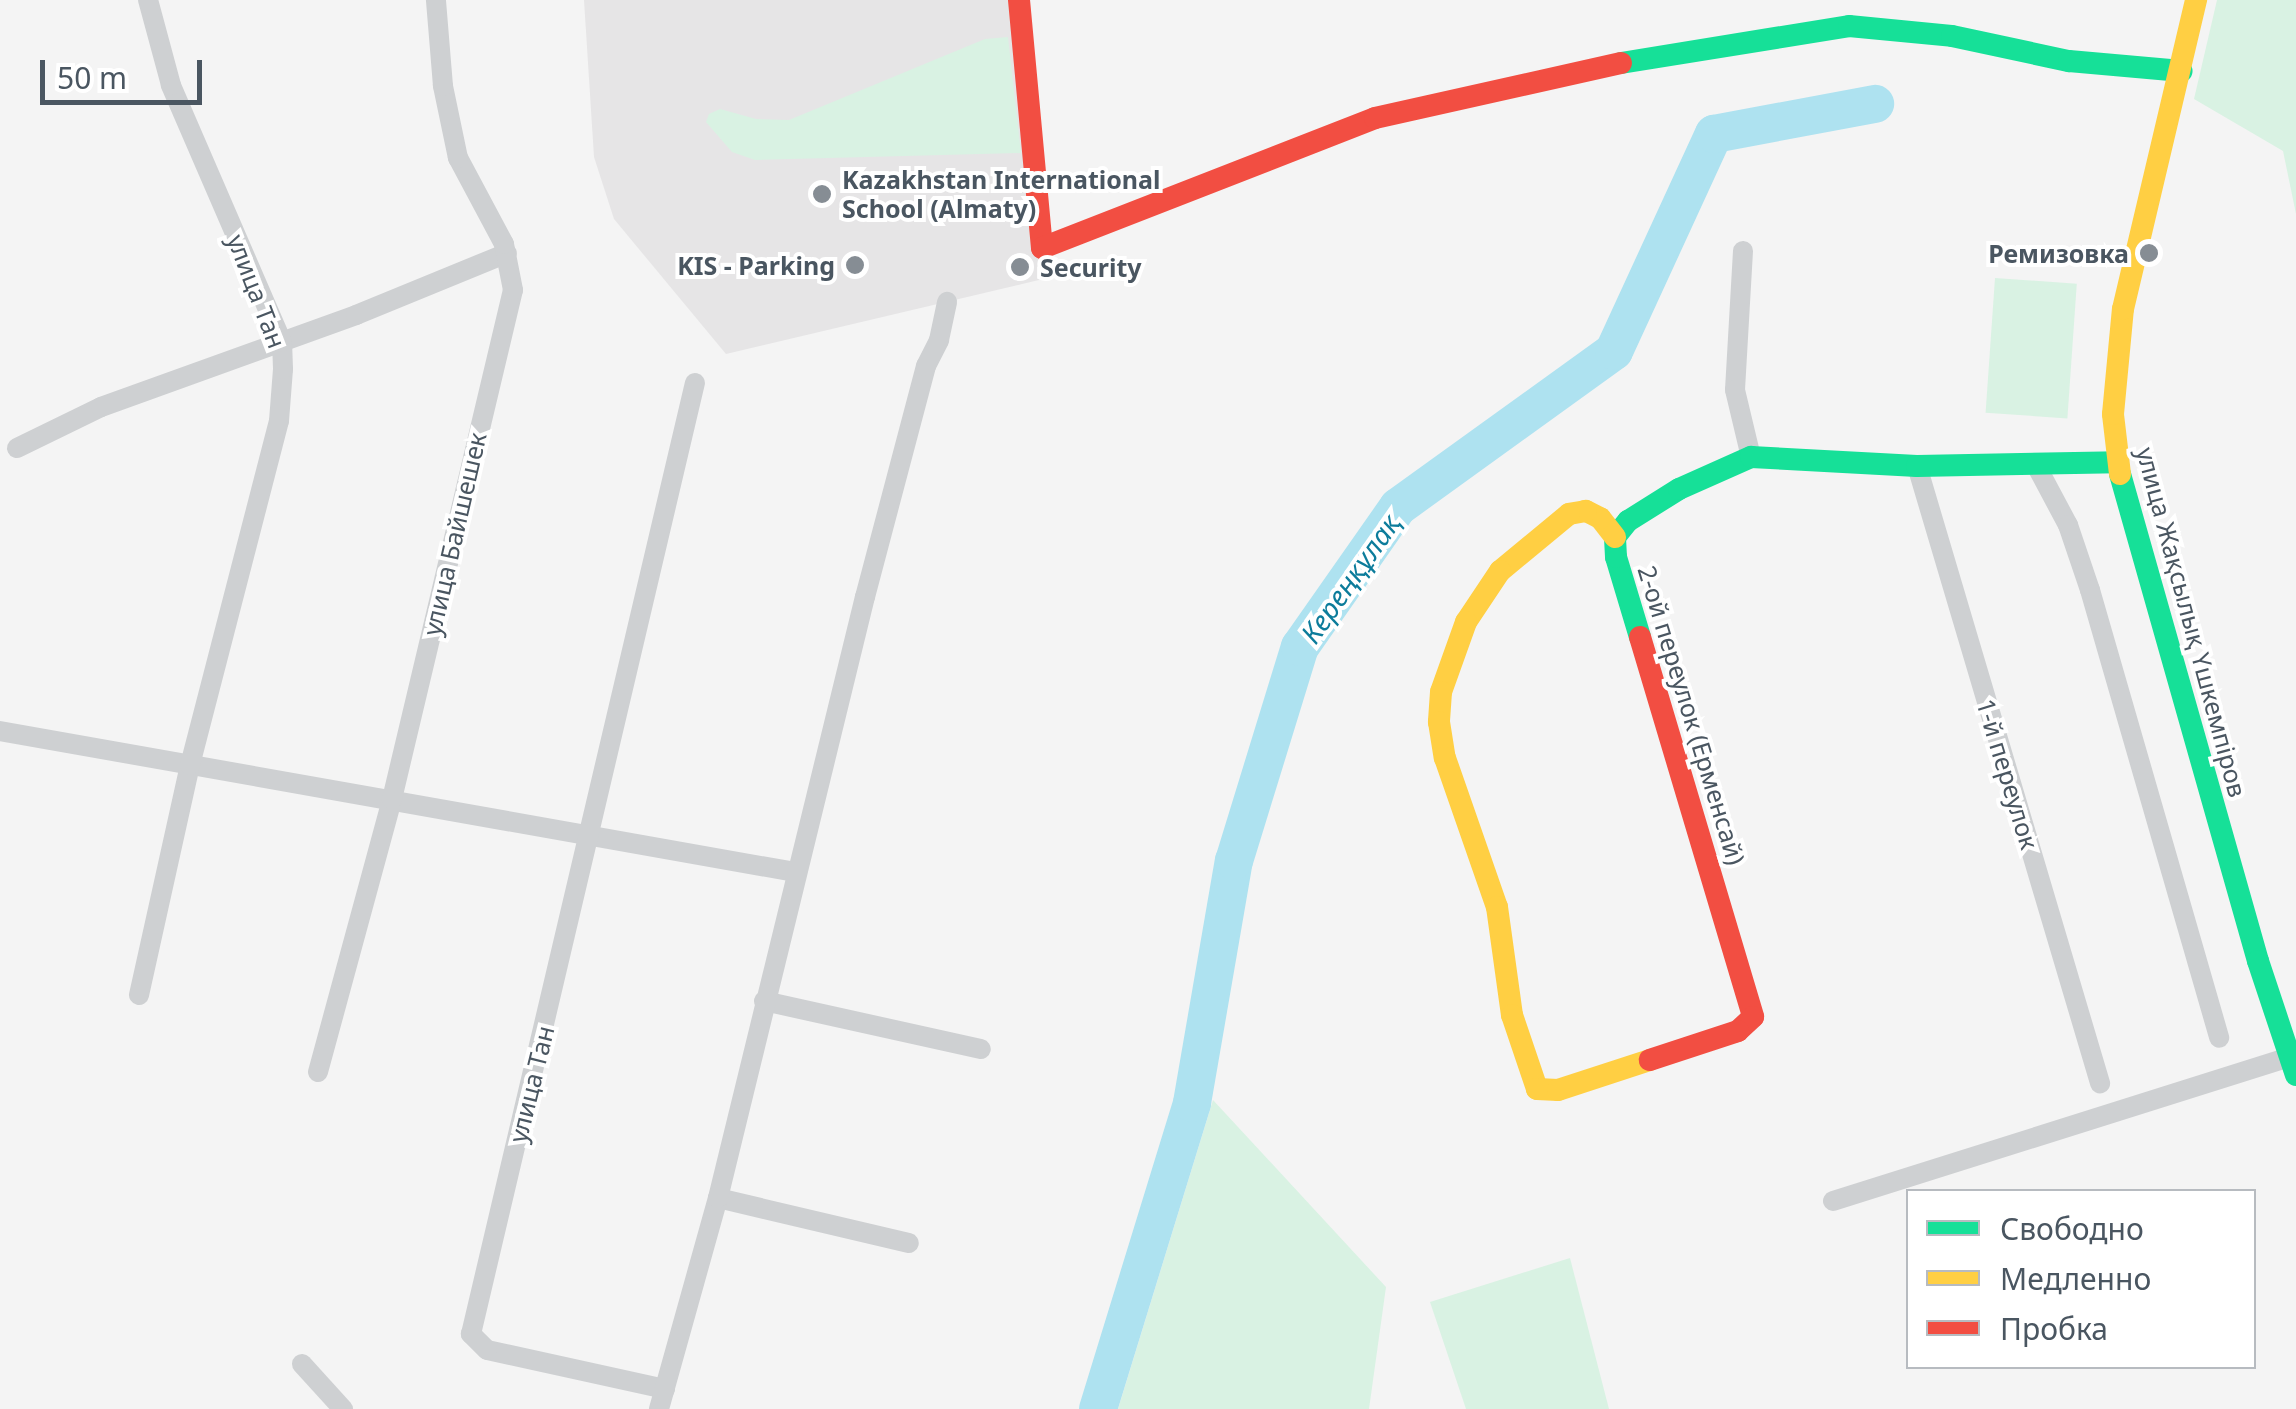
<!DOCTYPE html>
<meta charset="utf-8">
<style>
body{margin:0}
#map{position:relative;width:2296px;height:1409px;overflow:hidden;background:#f4f4f4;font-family:"Noto Sans",sans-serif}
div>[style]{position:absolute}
.education>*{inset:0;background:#e6e5e6}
.green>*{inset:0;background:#d9f2e3;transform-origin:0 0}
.river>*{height:38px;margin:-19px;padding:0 19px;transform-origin:19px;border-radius:19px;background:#aee2f0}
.street>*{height:20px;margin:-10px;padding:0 10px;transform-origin:10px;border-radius:10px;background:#ced0d2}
.fast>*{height:22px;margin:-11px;padding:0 11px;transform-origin:11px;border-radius:11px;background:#16e098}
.slow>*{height:22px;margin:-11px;padding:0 11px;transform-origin:11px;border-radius:11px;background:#ffcf43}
.jam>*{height:22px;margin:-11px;padding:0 11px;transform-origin:11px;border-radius:11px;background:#f24e42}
.dots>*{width:28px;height:28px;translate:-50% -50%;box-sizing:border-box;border:5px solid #fff;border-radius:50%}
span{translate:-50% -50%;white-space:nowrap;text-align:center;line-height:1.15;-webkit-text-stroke:8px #fff;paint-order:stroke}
.poi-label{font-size:25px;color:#4a5661;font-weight:700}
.left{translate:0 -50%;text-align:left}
.right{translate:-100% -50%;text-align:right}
.street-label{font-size:25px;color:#4a5661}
.water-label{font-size:28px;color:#0c7c9b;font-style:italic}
.legend{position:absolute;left:1906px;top:1189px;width:350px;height:180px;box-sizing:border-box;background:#fff;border:2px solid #b7bbc0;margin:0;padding:12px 18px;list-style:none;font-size:30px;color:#4a5661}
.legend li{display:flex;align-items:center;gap:20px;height:50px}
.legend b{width:50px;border:2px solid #b7bbc0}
.scale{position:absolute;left:40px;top:60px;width:162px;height:45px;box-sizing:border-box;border:5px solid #4a5661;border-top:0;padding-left:12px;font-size:30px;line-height:35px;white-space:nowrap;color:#4a5661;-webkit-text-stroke:8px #fff;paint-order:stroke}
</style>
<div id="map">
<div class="education">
<i style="clip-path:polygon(584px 0,1019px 0,1043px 279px,726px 354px,614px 219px,594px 157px)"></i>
</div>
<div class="green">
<i style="clip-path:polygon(2217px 0,2296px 0,2296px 214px,2283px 151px,2194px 99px)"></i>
<i style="clip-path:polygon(1008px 37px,1021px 153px,755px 160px,732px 152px,706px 122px,709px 114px,720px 109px,756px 119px,789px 120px,985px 39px)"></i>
<i style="left:1995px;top:278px;width:82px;height:135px;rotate:4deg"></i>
<i style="clip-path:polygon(1213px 1100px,1386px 1287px,1369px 1409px,1118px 1409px)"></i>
<i style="clip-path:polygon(1570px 1258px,1609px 1409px,1466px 1409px,1430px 1302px)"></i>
</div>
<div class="river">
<i style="left:1098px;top:1409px;width:320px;rotate:-72.9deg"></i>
<i style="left:1192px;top:1103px;width:246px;rotate:-80.2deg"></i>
<i style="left:1234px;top:861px;width:224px;rotate:-72.9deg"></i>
<i style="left:1300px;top:647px;width:171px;rotate:-55deg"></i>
<i style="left:1398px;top:507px;width:266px;rotate:-35.8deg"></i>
<i style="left:1614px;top:351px;width:239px;rotate:-65.3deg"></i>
<i style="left:1714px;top:134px;width:164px;rotate:-10.6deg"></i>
</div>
<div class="street">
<i style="left:1743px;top:251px;width:139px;rotate:93.3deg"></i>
<i style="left:1735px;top:390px;width:69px;rotate:76.6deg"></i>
<i style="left:17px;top:448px;width:93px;rotate:-26deg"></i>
<i style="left:101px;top:407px;width:271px;rotate:-19.8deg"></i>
<i style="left:356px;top:315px;width:163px;rotate:-22.3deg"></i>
<i style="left:1917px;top:466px;width:644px;rotate:73.48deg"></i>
<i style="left:2037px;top:467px;width:66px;rotate:61.9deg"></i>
<i style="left:2068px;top:525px;width:69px;rotate:71.3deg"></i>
<i style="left:2090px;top:590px;width:466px;rotate:73.9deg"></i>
<i style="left:0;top:731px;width:807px;rotate:10.06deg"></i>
<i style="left:139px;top:995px;width:236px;rotate:-77.5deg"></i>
<i style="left:190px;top:765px;width:355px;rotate:-75.5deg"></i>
<i style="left:279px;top:421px;width:52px;rotate:-85.6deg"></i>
<i style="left:283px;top:369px;width:27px;rotate:-92deg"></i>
<i style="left:282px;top:342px;width:280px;rotate:-113.4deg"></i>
<i style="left:171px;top:85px;width:88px;rotate:-105.1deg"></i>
<i style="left:764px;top:1001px;width:222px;rotate:12.5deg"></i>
<i style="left:318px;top:1072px;width:283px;rotate:-74.8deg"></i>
<i style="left:392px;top:799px;width:523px;rotate:-76.63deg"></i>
<i style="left:513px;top:290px;width:47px;rotate:-101.1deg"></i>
<i style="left:504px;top:244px;width:98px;rotate:-118.1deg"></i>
<i style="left:458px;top:158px;width:74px;rotate:-101.8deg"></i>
<i style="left:443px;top:86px;width:86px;rotate:-94.7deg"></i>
<i style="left:718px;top:1198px;width:196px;rotate:13.3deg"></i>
<i style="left:1833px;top:1201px;width:485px;rotate:-17.5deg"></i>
<i style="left:302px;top:1364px;width:61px;rotate:47.7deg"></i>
<i style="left:665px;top:1389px;width:182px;rotate:-167.6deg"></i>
<i style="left:487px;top:1350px;width:23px;rotate:-135deg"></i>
<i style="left:471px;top:1334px;width:977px;rotate:-76.75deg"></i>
<i style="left:659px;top:1409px;width:219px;rotate:-74.4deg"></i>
<i style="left:718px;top:1198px;width:619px;rotate:-76.26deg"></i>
<i style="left:865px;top:597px;width:239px;rotate:-75.2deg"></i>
<i style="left:926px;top:366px;width:29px;rotate:-63deg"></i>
<i style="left:939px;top:340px;width:39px;rotate:-78deg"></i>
</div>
<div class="fast">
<i style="left:1621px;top:63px;width:231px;rotate:-9.2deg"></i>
<i style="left:1849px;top:26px;width:103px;rotate:5.5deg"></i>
<i style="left:1952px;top:36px;width:120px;rotate:12.1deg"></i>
<i style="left:2069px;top:61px;width:113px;rotate:5.1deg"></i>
<i style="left:2120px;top:474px;width:506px;rotate:74.18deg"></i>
<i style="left:2258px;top:961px;width:120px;rotate:71.6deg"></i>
<i style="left:1640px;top:637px;width:84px;rotate:-106.7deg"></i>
<i style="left:1616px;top:557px;width:20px;rotate:-93deg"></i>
<i style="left:1615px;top:537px;width:21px;rotate:-51deg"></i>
<i style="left:1628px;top:521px;width:60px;rotate:-32.1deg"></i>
<i style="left:1679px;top:489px;width:79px;rotate:-24deg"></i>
<i style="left:1751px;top:457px;width:166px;rotate:3.1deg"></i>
<i style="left:1917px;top:466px;width:200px;rotate:-1.1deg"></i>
</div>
<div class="slow">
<i style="left:2120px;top:474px;width:60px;rotate:-96.7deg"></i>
<i style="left:2113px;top:414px;width:105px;rotate:-84.6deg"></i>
<i style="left:2123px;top:309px;width:318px;rotate:-76.7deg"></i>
<i style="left:1615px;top:537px;width:24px;rotate:-128deg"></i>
<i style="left:1600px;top:518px;width:16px;rotate:-153deg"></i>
<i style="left:1586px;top:511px;width:17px;rotate:170deg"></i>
<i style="left:1569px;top:514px;width:89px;rotate:140.4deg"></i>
<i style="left:1500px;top:571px;width:61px;rotate:123.7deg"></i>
<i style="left:1466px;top:622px;width:74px;rotate:109.7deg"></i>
<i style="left:1441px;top:692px;width:30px;rotate:94deg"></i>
<i style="left:1439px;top:722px;width:36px;rotate:81deg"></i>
<i style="left:1445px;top:758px;width:158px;rotate:70.8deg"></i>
<i style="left:1497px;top:907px;width:109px;rotate:82.1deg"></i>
<i style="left:1512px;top:1015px;width:78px;rotate:71.3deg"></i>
<i style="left:1537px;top:1089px;width:21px;rotate:3deg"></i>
<i style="left:1558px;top:1090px;width:97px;rotate:-18.1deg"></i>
</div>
<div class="jam">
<i style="left:1019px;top:0;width:249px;rotate:84.7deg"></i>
<i style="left:1042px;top:248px;width:357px;rotate:-21.3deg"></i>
<i style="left:1375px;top:118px;width:252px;rotate:-12.6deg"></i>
<i style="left:1640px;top:637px;width:396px;rotate:73.4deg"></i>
<i style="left:1753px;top:1017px;width:21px;rotate:137deg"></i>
<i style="left:1738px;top:1031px;width:93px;rotate:161.8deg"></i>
</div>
<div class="dots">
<i style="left:822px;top:194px;background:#868d94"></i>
<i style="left:2149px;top:253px;background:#868d94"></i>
<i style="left:855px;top:265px;background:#868d94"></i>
<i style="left:1020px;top:267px;background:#868d94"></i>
</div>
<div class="poi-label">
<span class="left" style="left:842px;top:194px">Kazakhstan International<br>School (Almaty)</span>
<span class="right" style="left:2129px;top:253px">Ремизовка</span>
<span class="right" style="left:835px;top:265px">KIS - Parking</span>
<span class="left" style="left:1040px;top:267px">Security</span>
</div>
<div class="street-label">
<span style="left:257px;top:291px;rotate:69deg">улица Тан</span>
<span style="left:454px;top:534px;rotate:-77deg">улица Байшешек</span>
<span style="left:2192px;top:622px;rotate:75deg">улица Жақсылық Үшкемпіров</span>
<span style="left:1692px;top:715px;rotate:73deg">2-ой переулок (Ерменсай)</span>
<span style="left:2008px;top:774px;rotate:73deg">1-й переулок</span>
<span style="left:531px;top:1084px;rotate:-76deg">улица Тан</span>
</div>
<div class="water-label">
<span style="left:1350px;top:578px;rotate:-55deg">Кереңқұлақ</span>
</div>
<ul class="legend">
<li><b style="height:12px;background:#16e098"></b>Свободно</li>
<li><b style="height:12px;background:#ffcf43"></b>Медленно</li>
<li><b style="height:12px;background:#f24e42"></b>Пробка</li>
</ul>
<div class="scale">50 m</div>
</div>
